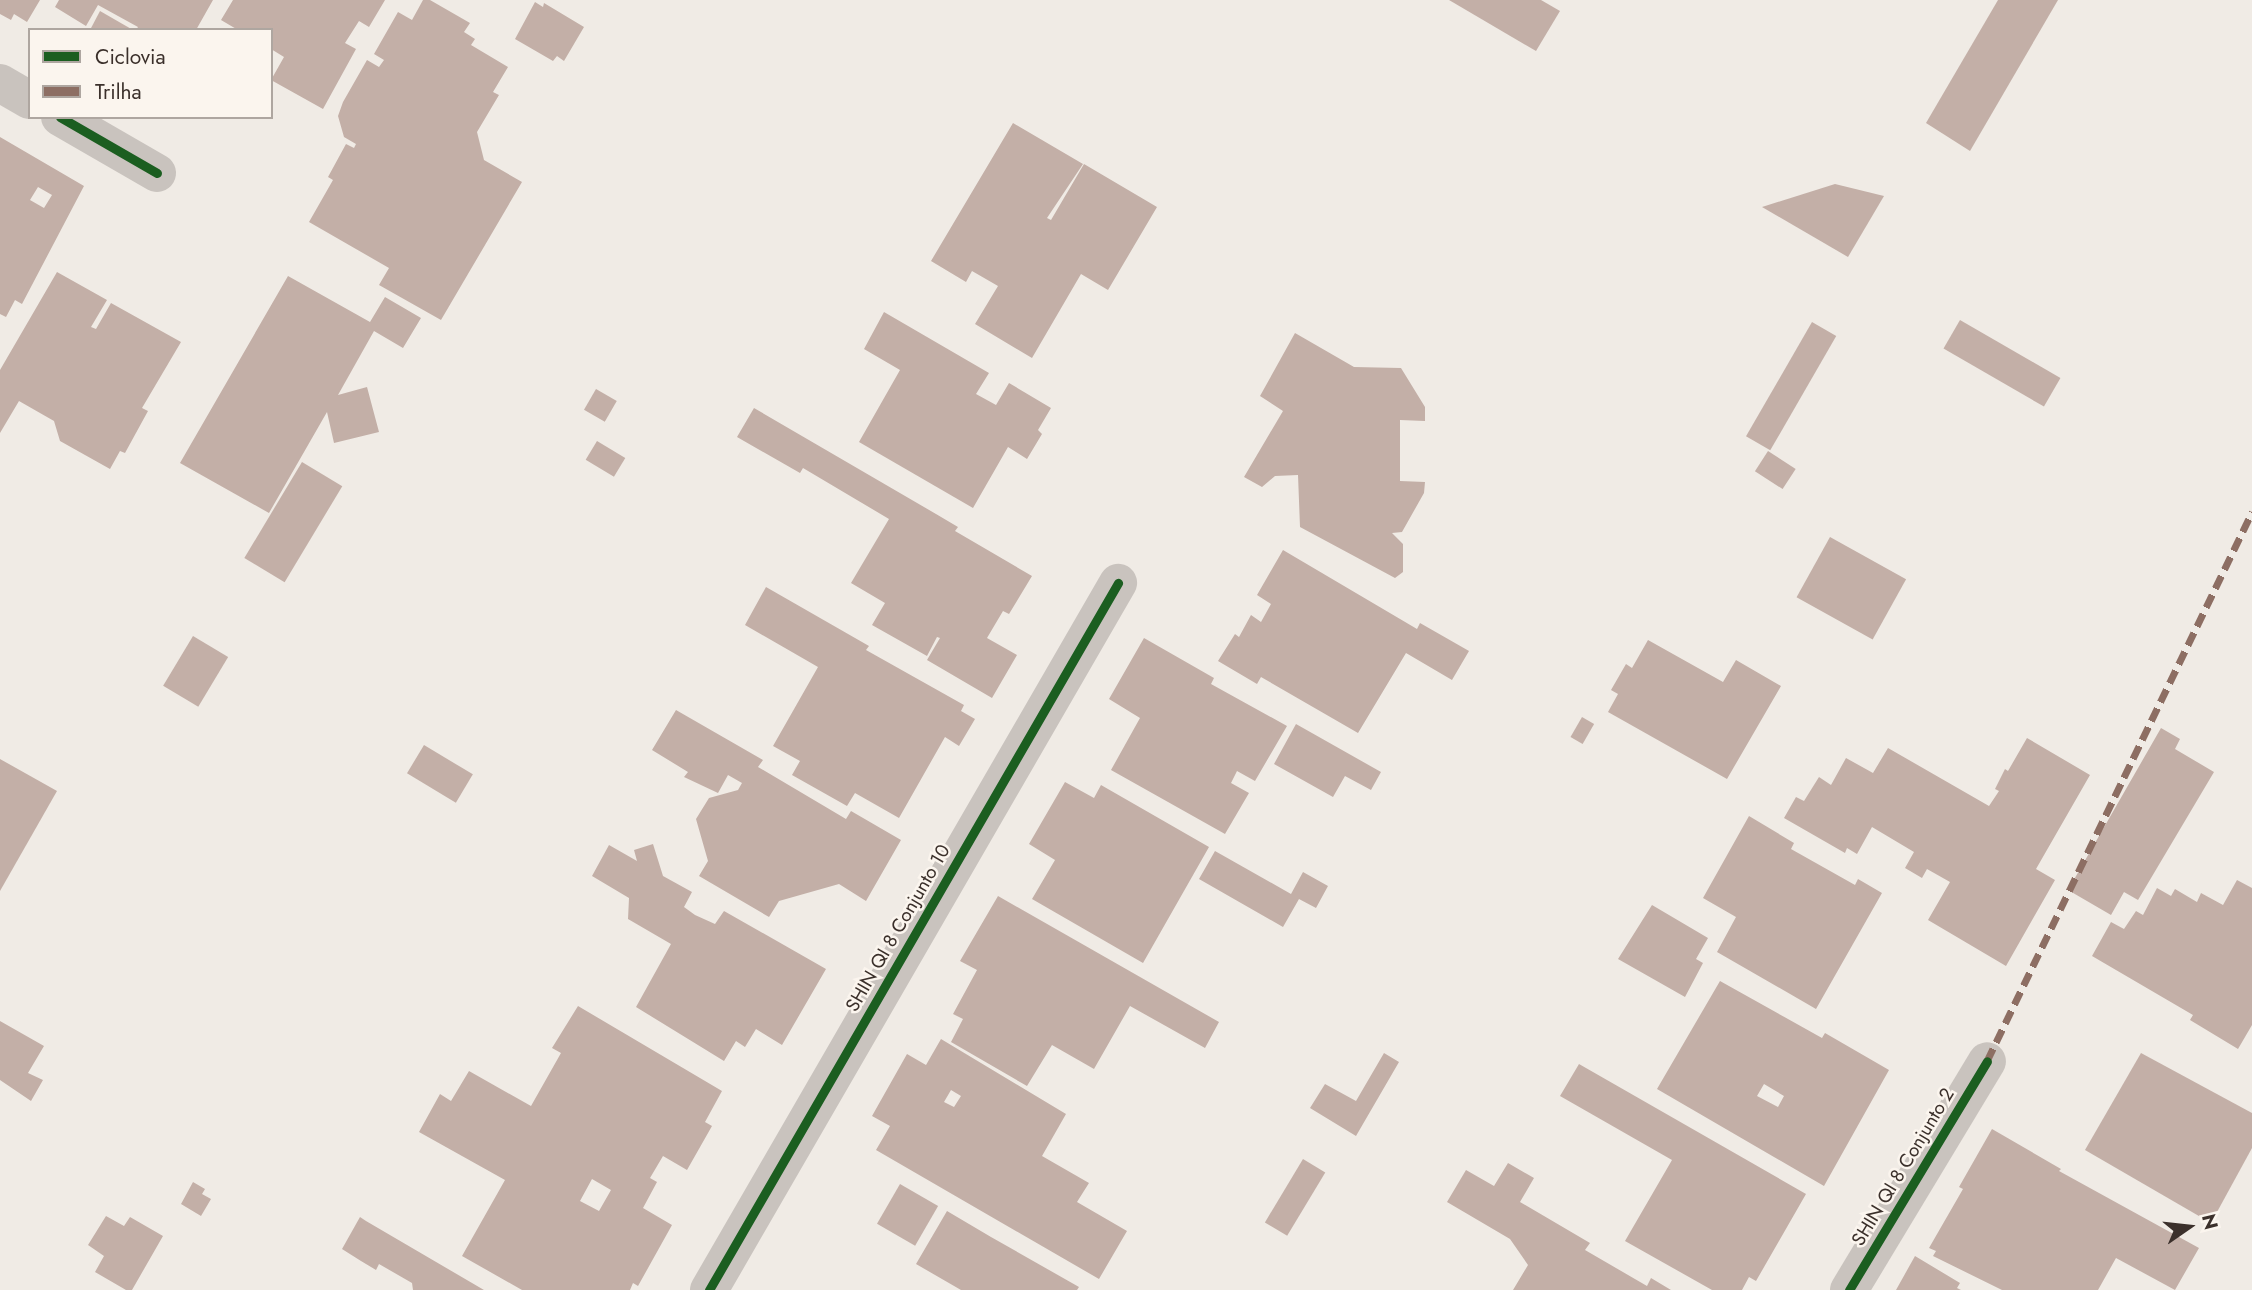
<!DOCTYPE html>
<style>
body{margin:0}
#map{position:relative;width:2252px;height:1290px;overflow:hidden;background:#f0ebe5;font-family:Jost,sans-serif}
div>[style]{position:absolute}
.building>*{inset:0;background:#c3afa7;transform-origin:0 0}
.minor>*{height:38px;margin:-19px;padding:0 19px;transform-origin:19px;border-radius:19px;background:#c9c3be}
.quiet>*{height:7px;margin-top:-3.5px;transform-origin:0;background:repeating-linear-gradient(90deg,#8d6e63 0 14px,transparent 0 21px)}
.cycleway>*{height:9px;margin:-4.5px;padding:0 4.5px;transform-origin:4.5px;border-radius:4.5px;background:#1b5e20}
span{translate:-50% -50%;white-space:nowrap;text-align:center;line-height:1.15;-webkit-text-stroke:5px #fbf5ee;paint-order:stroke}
.street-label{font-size:19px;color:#3b302b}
.legend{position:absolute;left:28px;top:28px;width:245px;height:91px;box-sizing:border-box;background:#fbf5ee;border:2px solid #aea6a0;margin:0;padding:9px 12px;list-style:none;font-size:21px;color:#3b302b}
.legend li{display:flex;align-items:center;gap:14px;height:35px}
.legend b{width:35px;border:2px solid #aea6a0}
.north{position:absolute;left:2154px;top:1192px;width:70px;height:70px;-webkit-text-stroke:5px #fbf5ee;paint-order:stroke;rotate:76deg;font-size:19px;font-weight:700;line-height:28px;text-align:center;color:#3b302b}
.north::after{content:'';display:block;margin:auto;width:24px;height:32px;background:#3b302b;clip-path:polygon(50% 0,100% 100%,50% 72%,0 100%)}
</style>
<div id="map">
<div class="building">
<i style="clip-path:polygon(0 0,40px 0,27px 22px,14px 14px,11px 20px,0 14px)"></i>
<i style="clip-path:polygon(59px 0,213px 0,196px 30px,136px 30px,138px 27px,98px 5px,86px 26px,55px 7px)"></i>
<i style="clip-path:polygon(233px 0,385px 0,369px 27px,359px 21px,345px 43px,356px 49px,323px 109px,271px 80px,284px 57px,271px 49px,271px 30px,238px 30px,221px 20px)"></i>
<i style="clip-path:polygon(423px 0,430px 0,470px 23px,464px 32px,475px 39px,471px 45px,508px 67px,493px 92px,499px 95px,477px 132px,484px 160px,522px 182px,441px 320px,379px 285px,389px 268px,309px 222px,333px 180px,328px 177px,346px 144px,354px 148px,356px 144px,344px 137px,338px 116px,343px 102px,367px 60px,379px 67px,384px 60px,374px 54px,398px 12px,412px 20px)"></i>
<i style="clip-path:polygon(1449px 0,1541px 0,1560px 11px,1536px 51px)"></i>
<i style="clip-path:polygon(1998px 0,2058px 0,1970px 151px,1926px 123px)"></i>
<i style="clip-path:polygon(535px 2px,543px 7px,544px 3px,584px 27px,564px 61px,557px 56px,553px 61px,515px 39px)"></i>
<i style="clip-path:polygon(100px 11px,133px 30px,90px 30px)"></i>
<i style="clip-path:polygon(1013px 123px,1083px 164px,1047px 218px,1051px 220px,1084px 164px,1157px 207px,1108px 290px,1081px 274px,1032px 358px,975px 324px,998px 286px,972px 271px,966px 282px,931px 261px)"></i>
<i style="clip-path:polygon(evenodd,0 137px,84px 186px,22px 304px,15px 300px,6px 317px,0 314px,0 137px,38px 187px,52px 195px,44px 208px,30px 200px,38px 187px)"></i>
<i style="clip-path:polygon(1835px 184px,1884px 196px,1848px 257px,1762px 207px)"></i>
<i style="clip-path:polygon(57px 272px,107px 300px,91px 327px,96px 329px,111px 303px,181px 342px,142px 408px,148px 411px,125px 453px,120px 451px,110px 469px,60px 441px,54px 421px,19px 401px,0 433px,0 370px)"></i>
<i style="clip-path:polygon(288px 276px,370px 322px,385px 297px,421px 318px,403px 348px,374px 331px,338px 395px,367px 387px,379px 432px,334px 443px,327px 412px,269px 513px,180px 463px)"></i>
<i style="clip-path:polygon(884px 312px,989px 373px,976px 394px,996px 405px,1009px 383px,1051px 408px,1038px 430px,1042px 434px,1027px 459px,1008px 447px,973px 508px,859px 442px,900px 370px,864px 349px)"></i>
<i style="left:1960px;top:320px;width:116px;height:33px;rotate:30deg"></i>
<i style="left:1812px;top:322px;width:28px;height:132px;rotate:30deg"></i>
<i style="clip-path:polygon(1295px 333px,1354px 367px,1401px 368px,1425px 407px,1425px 421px,1400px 420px,1400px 481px,1425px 482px,1424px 493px,1402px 532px,1392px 533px,1403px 544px,1403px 572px,1395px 578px,1300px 527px,1298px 475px,1275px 476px,1262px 487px,1244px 477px,1283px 411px,1260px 396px)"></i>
<i style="left:596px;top:389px;width:24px;height:24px;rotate:30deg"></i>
<i style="clip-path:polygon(754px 408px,936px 514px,958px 527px,955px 531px,1032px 576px,1009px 614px,1003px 611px,987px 638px,1017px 655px,992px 698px,927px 660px,940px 638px,937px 637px,927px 656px,872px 625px,885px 603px,851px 583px,889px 519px,803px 468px,800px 473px,737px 437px)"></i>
<i style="left:597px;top:441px;width:33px;height:22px;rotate:31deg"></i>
<i style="left:1768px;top:451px;width:33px;height:24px;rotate:33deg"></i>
<i style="left:302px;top:462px;width:47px;height:112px;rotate:31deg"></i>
<i style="left:1830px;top:537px;width:87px;height:69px;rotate:29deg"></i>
<i style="clip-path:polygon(1283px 550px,1417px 629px,1420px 623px,1469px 651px,1452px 680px,1406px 653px,1358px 733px,1261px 677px,1257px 684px,1218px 661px,1235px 634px,1239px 637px,1251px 615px,1261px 622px,1271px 604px,1257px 595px)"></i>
<i style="clip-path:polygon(766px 587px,869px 646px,866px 650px,964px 705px,961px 711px,975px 719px,959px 746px,945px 737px,899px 818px,855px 793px,847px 806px,792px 775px,800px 761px,773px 746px,818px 667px,745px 625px)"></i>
<i style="left:193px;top:636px;width:41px;height:58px;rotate:31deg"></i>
<i style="clip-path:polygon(1144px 638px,1214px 678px,1211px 684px,1287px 726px,1255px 781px,1237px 771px,1231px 783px,1249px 793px,1225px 834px,1111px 770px,1140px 718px,1109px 699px)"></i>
<i style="clip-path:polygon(1648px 640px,1723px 682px,1736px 660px,1781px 686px,1727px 779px,1608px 712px,1618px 694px,1611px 690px,1626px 664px,1632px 668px)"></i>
<i style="clip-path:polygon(676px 710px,763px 760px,758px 767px,846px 819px,851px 811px,901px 840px,866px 901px,839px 884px,779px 901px,769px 917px,699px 876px,708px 861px,696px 819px,709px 798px,738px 790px,742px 783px,728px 775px,718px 793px,684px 777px,688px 772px,652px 750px)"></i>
<i style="left:1582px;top:717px;width:14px;height:23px;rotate:30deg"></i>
<i style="clip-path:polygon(1296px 724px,1381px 772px,1371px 790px,1345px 776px,1333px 797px,1274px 764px)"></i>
<i style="clip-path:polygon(2161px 728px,2180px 739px,2175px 749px,2214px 772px,2138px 900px,2124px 892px,2111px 915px,2068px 890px)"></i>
<i style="clip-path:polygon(2027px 738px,2090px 775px,2036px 869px,2055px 880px,2006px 966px,1928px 920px,1950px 882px,1927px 869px,1922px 878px,1905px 868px,1914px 852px,1872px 827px,1857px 854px,1847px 848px,1845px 853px,1784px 818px,1796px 797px,1804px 801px,1819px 777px,1831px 785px,1846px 758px,1873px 773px,1888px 748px,1989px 806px,1999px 791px,1995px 789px,2005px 769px,2008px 771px)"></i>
<i style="left:424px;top:745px;width:57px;height:33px;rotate:31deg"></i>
<i style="clip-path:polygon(0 759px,57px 791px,0 891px)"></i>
<i style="clip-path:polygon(1065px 782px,1094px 798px,1101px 785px,1209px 847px,1143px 963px,1032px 899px,1055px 860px,1029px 844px)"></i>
<i style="clip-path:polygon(1749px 816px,1794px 843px,1791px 849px,1855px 885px,1858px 879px,1882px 893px,1816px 1009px,1717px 952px,1736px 917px,1703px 898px)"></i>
<i style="clip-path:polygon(653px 844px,663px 876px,692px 892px,684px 907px,695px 915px,715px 924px,724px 911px,826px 969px,782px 1045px,756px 1029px,745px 1047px,736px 1041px,724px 1061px,636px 1007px,671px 944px,628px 919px,629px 898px,592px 876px,609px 845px,637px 861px,634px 850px)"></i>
<i style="clip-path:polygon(1215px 851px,1291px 894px,1303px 872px,1328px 886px,1316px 908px,1299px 899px,1283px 927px,1199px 879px)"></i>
<i style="clip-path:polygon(2237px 880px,2252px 888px,2252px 1025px,2238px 1049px,2190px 1020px,2193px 1015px,2092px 956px,2111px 922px,2124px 929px,2136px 911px,2143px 915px,2157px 888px,2171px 896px,2175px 889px,2197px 902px,2201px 893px,2223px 905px)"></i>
<i style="clip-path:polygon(998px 896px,1219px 1022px,1205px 1048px,1130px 1006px,1094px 1069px,1052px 1045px,1027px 1086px,951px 1042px,963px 1019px,953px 1014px,977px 970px,960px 961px)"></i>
<i style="clip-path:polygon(1652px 905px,1708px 938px,1696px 959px,1703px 963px,1685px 997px,1618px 959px)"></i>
<i style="clip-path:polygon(evenodd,1720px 981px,1822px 1038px,1825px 1033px,1889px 1070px,1824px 1186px,1657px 1089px,1720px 981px,1764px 1084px,1784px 1096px,1778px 1107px,1757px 1096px,1764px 1084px)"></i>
<i style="clip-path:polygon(evenodd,578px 1006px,722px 1091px,705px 1122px,712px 1126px,687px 1170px,663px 1156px,650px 1178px,657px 1182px,643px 1208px,672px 1225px,638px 1286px,633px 1283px,630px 1290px,522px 1290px,462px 1256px,505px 1180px,419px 1132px,440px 1094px,451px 1101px,469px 1071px,531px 1106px,561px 1053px,552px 1048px,578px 1006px,592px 1179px,611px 1190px,599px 1211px,580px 1201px,592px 1179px)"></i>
<i style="clip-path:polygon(0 1021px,44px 1046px,28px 1073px,43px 1080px,31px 1101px,0 1080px)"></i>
<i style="clip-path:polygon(evenodd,941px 1039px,1066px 1114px,1042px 1156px,1089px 1183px,1077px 1202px,1127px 1231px,1099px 1279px,876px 1150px,890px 1126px,872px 1116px,907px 1054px,926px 1065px,941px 1039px,951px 1090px,961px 1096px,954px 1107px,944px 1102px,951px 1090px)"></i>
<i style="clip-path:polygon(1384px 1053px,1399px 1062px,1356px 1136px,1310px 1108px,1325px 1084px,1356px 1101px)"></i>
<i style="clip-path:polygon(2141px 1053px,2252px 1113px,2252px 1148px,2211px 1223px,2085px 1150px)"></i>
<i style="clip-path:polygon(1579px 1064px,1806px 1194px,1756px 1281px,1749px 1277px,1742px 1290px,1712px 1290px,1625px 1241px,1672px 1160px,1560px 1096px)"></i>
<i style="clip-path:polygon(1992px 1129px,2061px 1169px,2059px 1171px,2199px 1248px,2175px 1290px,2116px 1258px,2098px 1290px,2002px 1290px,1933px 1256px,1936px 1251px,1929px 1248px,1963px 1189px,1959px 1187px)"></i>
<i style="left:1303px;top:1159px;width:26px;height:74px;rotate:31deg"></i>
<i style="clip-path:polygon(1508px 1163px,1534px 1178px,1520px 1202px,1590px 1243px,1585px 1250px,1647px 1286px,1651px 1278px,1671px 1290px,1513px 1290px,1528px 1265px,1510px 1239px,1447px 1202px,1466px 1170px,1494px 1186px)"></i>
<i style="clip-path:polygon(193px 1182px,205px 1189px,202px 1194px,211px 1199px,201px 1216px,181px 1204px)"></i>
<i style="left:900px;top:1184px;width:44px;height:46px;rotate:30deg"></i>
<i style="clip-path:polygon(947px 1211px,991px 1237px,1079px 1287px,1077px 1290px,961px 1290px,916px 1264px)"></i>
<i style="clip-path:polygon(106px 1216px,124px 1226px,130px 1217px,163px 1236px,132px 1290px,126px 1290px,95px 1272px,104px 1256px,88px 1245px)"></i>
<i style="clip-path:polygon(360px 1217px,366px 1221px,484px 1290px,413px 1290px,412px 1283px,379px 1264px,376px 1270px,361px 1261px,342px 1249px)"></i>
<i style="clip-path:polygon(1915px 1256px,1960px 1283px,1957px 1288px,1961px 1290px,1896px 1290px)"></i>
</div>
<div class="minor">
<i style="left:0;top:83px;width:34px;rotate:30deg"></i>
<i style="left:60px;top:117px;width:112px;rotate:30deg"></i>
<i style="left:709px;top:1290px;width:817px;rotate:-59.95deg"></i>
<i style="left:1849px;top:1290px;width:267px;rotate:-58.9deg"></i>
</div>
<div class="quiet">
<i style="left:1987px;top:1061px;width:610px;rotate:-64.23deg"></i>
</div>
<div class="cycleway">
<i style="left:60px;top:117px;width:112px;rotate:30deg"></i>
<i style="left:709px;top:1290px;width:817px;rotate:-59.95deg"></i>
<i style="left:1849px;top:1290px;width:267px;rotate:-58.9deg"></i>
</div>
<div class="street-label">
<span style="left:898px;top:928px;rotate:-60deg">SHIN QI 8 Conjunto 10</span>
<span style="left:1903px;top:1167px;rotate:-59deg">SHIN QI 8 Conjunto 2</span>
</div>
<ul class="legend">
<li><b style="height:9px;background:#1b5e20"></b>Ciclovia</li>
<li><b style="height:9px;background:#8d6e63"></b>Trilha</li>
</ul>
<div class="north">N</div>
</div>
